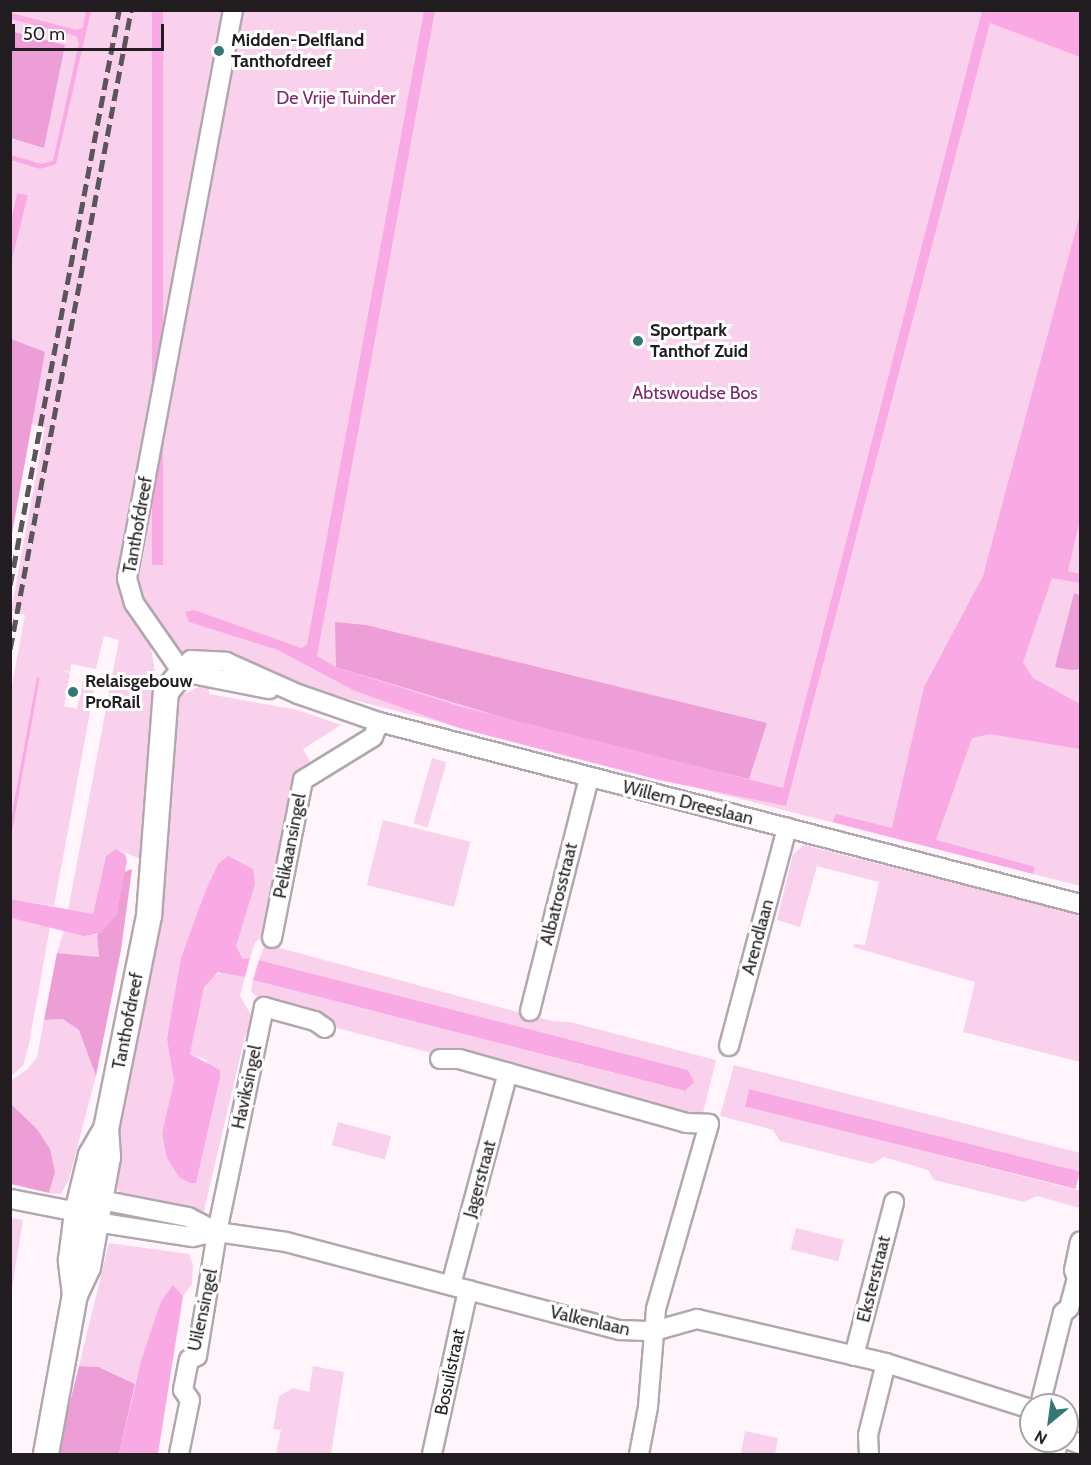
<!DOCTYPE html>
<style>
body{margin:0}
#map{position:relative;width:1091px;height:1465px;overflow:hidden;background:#fff5fb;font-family:Cabin,sans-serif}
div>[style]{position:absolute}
.green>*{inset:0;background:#fad1ed;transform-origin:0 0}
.forest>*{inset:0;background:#ed9ed7}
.water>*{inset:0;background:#f9a9e3;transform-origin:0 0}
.roads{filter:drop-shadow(2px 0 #b3a7af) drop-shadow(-2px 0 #b3a7af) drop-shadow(0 2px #b3a7af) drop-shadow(0 -2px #b3a7af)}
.street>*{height:18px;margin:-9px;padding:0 9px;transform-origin:9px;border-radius:9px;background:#fff}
.secondary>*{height:24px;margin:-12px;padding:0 12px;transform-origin:12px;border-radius:12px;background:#fff}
.rail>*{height:4.5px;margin-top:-2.25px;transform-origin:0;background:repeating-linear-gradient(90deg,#5b5458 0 12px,transparent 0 18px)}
.dots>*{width:16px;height:16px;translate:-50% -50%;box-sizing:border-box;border:3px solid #fff;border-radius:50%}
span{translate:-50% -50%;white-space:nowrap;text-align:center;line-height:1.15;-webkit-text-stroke:6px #fff;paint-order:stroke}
.poi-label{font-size:18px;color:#221d20;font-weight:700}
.left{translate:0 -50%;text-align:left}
.park-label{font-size:18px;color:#7e246b}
.street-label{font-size:18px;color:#221d20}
.frame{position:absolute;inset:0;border:12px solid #221d20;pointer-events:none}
.north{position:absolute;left:1019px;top:1393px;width:60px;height:60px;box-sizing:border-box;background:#fff;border:2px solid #a7a5a6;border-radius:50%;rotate:209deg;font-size:16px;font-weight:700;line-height:24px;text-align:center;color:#221d20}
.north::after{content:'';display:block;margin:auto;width:21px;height:27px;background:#317972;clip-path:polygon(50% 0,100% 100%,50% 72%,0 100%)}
.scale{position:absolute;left:12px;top:24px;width:152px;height:27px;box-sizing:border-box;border:3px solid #221d20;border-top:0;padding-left:8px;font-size:18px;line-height:21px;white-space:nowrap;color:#221d20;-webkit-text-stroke:4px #fff;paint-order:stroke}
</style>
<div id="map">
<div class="green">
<i style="clip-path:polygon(11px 11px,1080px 11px,1080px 886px,151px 648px,156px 677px,145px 861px,119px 850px,106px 856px,93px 914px,68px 910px,119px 640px,104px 636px,96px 669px,71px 664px,70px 672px,59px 670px,70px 673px,64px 706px,77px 709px,84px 675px,95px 676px,96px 680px,54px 906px,10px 899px,11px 838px,40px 679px,37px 678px,11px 818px,11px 690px,25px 615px,11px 611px,45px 427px,11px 420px,11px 264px,28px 195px,17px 193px,11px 221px)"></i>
<i style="clip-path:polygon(199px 687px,209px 688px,209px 694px,298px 710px,341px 725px,303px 749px,311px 763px,299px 777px,269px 933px,255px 942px,250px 958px,243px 959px,236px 946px,245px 909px,218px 864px,201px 902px,167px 1038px,174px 1081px,162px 1133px,180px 1178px,190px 1183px,207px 1060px,190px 1054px,204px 987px,210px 978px,224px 971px,245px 977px,240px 996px,255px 1022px,245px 1036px,203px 1215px,124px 1196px,115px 1187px,110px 1166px,166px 873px,176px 705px,181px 695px)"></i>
<i style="left:432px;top:758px;width:15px;height:68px;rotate:16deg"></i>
<i style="left:383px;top:820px;width:90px;height:67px;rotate:14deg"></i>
<i style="clip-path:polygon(804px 845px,1080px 915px,1080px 1062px,963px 1032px,975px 982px,853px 947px,855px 944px,865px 945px,879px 882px,817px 866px,800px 927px,777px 920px,793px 854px)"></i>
<i style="clip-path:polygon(11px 918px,50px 927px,29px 1044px,23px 1066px,11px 1076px)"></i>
<i style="clip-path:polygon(64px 930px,97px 935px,99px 957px,57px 953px)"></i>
<i style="clip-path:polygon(265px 944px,551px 1021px,570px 1022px,716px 1060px,702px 1117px,687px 1118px,574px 1088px,568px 1079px,456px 1049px,443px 1056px,326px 1025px,266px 1002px,251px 992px,253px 980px,684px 1091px,688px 1070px,259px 960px)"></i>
<i style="clip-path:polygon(63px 1019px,80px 1030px,96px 1076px,69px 1179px,61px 1194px,49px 1193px,55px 1172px,37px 1129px,11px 1104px,10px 1081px,28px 1069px,37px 1057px,44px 1020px)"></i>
<i style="clip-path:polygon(734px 1065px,1080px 1153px,1080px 1173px,749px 1089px,744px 1106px,1080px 1191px,1080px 1208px,1037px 1196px,1024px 1202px,934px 1180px,928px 1170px,884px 1157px,872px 1164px,780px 1141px,773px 1130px,720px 1116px)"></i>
<i style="left:338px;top:1122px;width:55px;height:24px;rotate:15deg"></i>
<i style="clip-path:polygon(11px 1218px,23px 1220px,11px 1294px,10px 1218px)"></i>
<i style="left:796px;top:1228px;width:49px;height:22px;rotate:14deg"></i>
<i style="clip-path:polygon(109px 1243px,189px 1254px,193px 1265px,192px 1284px,183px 1296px,173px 1286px,161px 1301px,135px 1384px,100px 1367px,79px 1366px)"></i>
<i style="clip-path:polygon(313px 1366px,344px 1372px,331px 1454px,276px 1454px,281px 1430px,273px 1429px,279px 1396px,293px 1388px,309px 1392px)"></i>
<i style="clip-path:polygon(745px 1431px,778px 1438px,775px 1454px,741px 1454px)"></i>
</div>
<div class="forest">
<i style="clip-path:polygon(10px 31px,65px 45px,44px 148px,11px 138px)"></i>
<i style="clip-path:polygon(11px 339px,45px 352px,11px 539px)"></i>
<i style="clip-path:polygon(1074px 593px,1080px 595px,1080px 669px,1072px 670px,1055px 667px)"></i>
<i style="clip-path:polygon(335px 622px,366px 625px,767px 723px,749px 779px,541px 729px,336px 667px)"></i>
<i style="clip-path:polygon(132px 869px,121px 950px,96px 1076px,79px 1030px,63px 1019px,44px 1020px,57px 953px,99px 957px,97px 935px,116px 915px,124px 872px)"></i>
<i style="clip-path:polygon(11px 1104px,37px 1129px,50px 1149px,55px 1172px,49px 1193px,11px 1184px)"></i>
<i style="clip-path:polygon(79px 1366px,99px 1367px,135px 1384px,119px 1454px,57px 1454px)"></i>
</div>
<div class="water">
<i style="clip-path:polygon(86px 11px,91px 11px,56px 164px,40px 169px,11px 160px,11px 155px,41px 164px,53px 161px,79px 43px,76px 36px,11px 19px,11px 13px,77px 30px,83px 28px)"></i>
<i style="left:152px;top:11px;width:11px;height:554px"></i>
<i style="clip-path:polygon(424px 11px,435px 11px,317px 656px,336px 667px,462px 707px,783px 788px,982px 11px,1080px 11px,1080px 57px,990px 23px,786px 806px,659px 780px,459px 728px,353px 690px,278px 650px,189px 622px,185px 612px,194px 610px,301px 648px,307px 645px)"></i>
<i style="clip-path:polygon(17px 193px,28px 195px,11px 264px,11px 221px)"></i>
<i style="clip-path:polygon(1080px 214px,1080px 519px,1068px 571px,1080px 574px,1080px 583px,1052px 578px,1023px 662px,1033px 678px,1080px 704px,1080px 749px,990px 734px,972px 738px,936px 840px,1035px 867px,1033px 874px,833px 822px,836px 814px,892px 828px,924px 687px,983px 576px)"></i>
<i style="clip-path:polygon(37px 677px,40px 678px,11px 838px,11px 818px)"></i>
<i style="clip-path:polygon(116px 849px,125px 854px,127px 861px,116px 915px,101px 933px,84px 936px,11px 918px,11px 899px,93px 914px,106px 856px)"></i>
<i style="clip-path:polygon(228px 856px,253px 869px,255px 884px,236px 946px,243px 959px,250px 958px,245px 977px,218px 972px,204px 987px,190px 1054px,220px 1070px,220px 1077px,196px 1183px,190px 1183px,180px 1178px,167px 1158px,162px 1133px,174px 1081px,167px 1039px,181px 958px,205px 892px,218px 864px)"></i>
<i style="clip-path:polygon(259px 960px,688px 1070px,694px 1082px,685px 1091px,253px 980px)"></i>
<i style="left:749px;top:1089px;width:341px;height:18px;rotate:14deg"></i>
<i style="clip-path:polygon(173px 1285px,183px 1296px,158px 1454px,119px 1454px,141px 1361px,161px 1301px)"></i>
</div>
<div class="roads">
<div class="street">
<i style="left:182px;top:672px;width:15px;rotate:-53deg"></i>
<i style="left:191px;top:660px;width:35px;rotate:3deg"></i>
<i style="left:226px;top:662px;width:79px;rotate:24deg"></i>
<i style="left:298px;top:694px;width:86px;rotate:19.1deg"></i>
<i style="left:379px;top:722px;width:724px;rotate:14.55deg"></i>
<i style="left:182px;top:672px;width:84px;rotate:-124.8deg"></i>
<i style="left:134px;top:603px;width:26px;rotate:-106deg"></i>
<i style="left:127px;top:578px;width:578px;rotate:-79.43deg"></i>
<i style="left:182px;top:672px;width:89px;rotate:11.1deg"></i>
<i style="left:272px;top:938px;width:161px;rotate:-78.9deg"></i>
<i style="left:303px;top:780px;width:82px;rotate:-31.6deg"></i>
<i style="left:373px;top:737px;width:16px;rotate:-68deg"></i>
<i style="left:530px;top:1011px;width:241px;rotate:-75.8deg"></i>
<i style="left:729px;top:1046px;width:226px;rotate:-75.1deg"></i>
<i style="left:440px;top:1059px;width:19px"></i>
<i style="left:459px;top:1059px;width:236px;rotate:15.7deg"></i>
<i style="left:686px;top:1123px;width:23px;rotate:2deg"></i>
<i style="left:709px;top:1124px;width:192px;rotate:106deg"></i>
<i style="left:656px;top:1309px;width:98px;rotate:94.7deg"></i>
<i style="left:648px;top:1407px;width:48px;rotate:100.8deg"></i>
<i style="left:11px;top:1199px;width:67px;rotate:11.1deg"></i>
<i style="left:77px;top:1212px;width:21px;rotate:28deg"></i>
<i style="left:96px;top:1222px;width:78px;rotate:8.9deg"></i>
<i style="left:173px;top:1234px;width:20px;rotate:9deg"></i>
<i style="left:193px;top:1237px;width:25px;rotate:-12deg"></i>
<i style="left:91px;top:1205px;width:11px;rotate:-27deg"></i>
<i style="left:101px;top:1200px;width:89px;rotate:11.1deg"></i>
<i style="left:188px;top:1217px;width:33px;rotate:27deg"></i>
<i style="left:217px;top:1232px;width:70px;rotate:8.2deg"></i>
<i style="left:286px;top:1242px;width:345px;rotate:14.8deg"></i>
<i style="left:620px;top:1330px;width:34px;rotate:2deg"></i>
<i style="left:654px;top:1331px;width:45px;rotate:-15.6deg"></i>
<i style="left:697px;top:1319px;width:194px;rotate:13.1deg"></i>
<i style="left:886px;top:1363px;width:152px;rotate:17.6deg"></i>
<i style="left:451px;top:1285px;width:220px;rotate:-75deg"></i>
<i style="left:854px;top:1356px;width:159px;rotate:-75.4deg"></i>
<i style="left:1040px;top:1405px;width:95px;rotate:-76deg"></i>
<i style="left:1063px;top:1313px;width:8px;rotate:-40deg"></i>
<i style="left:1069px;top:1308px;width:30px;rotate:-75deg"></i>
<i style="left:1077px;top:1279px;width:9px;rotate:-108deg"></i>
<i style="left:1074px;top:1270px;width:29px;rotate:-78deg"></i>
<i style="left:1067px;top:1439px;width:14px;rotate:21deg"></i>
<i style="left:179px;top:1454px;width:55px;rotate:-78.5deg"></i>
<i style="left:190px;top:1400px;width:12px;rotate:-125deg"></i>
<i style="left:183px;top:1390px;width:31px;rotate:-79deg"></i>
<i style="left:189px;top:1360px;width:9px;rotate:-27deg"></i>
<i style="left:197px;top:1356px;width:126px;rotate:-80.8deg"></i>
<i style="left:217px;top:1232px;width:230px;rotate:-78.2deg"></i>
<i style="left:264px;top:1007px;width:53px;rotate:15.4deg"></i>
<i style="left:315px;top:1021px;width:12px;rotate:35deg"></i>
<i style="left:432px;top:1454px;width:168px;rotate:-77.6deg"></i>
<i style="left:869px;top:1454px;width:19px;rotate:-93deg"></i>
<i style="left:868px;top:1435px;width:74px;rotate:-76deg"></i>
<i style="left:1055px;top:1454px;width:14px;rotate:-73deg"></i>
</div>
<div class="secondary">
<i style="left:75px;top:1295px;width:31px;rotate:-65deg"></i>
<i style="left:88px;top:1267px;width:112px;rotate:-79.7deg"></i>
<i style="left:108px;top:1157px;width:28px;rotate:-94deg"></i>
<i style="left:106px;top:1129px;width:217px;rotate:-78.6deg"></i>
<i style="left:149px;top:916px;width:225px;rotate:-85.7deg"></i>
<i style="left:166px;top:692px;width:26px;rotate:-51deg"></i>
<i style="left:46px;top:1454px;width:162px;rotate:-79.7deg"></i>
<i style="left:75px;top:1295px;width:35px;rotate:-97deg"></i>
<i style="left:71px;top:1260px;width:48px;rotate:-82.9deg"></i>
<i style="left:77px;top:1212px;width:59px;rotate:-76.2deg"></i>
<i style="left:91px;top:1155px;width:30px;rotate:-60deg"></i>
</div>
</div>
<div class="rail">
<i style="left:10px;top:585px;width:585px;rotate:-79.27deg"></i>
<i style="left:10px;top:649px;width:650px;rotate:-79.28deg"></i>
</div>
<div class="dots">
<i style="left:219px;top:51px;background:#317972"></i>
<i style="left:638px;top:341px;background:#317972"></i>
<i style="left:73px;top:692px;background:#317972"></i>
</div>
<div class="poi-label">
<span class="left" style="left:231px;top:51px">Midden-Delfland<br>Tanthofdreef</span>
<span class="left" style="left:650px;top:341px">Sportpark<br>Tanthof Zuid</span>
<span class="left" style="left:85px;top:692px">Relaisgebouw<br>ProRail</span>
</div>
<div class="park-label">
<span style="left:336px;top:98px">De Vrije Tuinder</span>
<span style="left:695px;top:393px">Abtswoudse Bos</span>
</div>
<div class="street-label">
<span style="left:138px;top:525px;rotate:-80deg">Tanthofdreef</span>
<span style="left:688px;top:803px;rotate:14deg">Willem Dreeslaan</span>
<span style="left:290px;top:846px;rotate:-79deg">Pelikaansingel</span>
<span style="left:559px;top:894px;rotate:-76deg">Albatrosstraat</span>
<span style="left:758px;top:937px;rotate:-75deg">Arendlaan</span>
<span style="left:128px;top:1021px;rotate:-79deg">Tanthofdreef</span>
<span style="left:247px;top:1087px;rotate:-78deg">Haviksingel</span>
<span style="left:480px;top:1179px;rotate:-75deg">Jagerstraat</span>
<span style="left:874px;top:1279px;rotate:-76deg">Eksterstraat</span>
<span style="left:203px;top:1310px;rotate:-78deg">Uilensingel</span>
<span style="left:590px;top:1321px;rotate:13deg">Valkenlaan</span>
<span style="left:450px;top:1372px;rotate:-78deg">Bosuilstraat</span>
</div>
<div class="frame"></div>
<div class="north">N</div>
<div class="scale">50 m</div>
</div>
